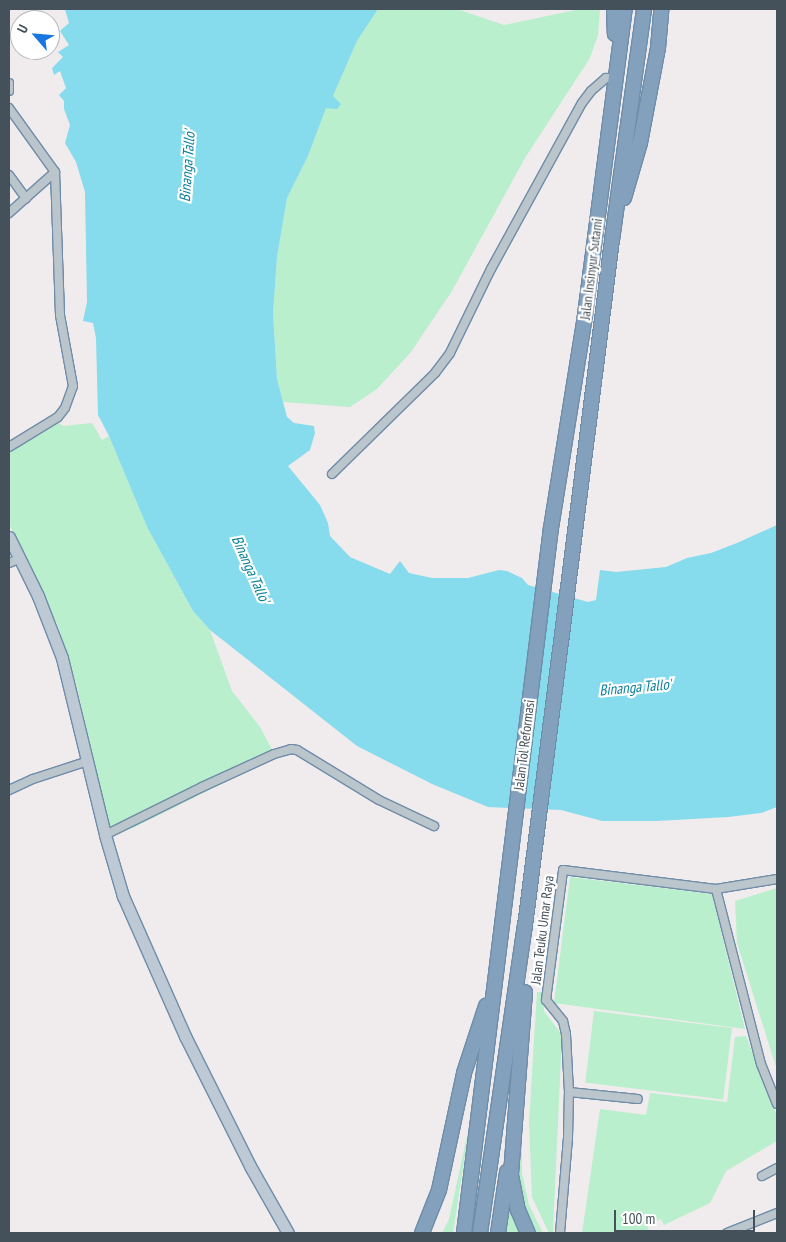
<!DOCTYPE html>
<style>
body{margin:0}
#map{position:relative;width:786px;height:1242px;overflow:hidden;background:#f0eced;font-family:"PT Sans Narrow",sans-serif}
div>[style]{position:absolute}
.green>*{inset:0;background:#b9efcc;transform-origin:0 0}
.water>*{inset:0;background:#86dbec}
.roads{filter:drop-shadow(1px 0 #6f8ca8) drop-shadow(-1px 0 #6f8ca8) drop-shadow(0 1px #6f8ca8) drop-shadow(0 -1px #6f8ca8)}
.street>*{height:8px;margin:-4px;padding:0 4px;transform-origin:4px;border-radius:4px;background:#bbc5cc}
.secondary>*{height:11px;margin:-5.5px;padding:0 5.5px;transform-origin:5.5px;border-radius:5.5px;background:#bdc9d4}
.highway>*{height:14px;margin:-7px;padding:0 7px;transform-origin:7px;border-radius:7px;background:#83a1bd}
span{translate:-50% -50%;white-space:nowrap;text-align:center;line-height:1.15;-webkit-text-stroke:4.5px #fff;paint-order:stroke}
.street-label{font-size:14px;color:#45515a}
.water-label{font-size:15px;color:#0b8199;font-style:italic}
.frame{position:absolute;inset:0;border:10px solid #45515a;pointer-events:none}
.north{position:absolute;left:10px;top:10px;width:50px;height:50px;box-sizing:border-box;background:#fff;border:1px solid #b5b9bd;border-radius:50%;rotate:297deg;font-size:14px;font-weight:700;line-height:20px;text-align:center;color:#45515a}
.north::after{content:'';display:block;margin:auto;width:18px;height:22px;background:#1776df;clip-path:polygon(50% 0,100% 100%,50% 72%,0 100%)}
.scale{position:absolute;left:614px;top:1210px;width:141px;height:22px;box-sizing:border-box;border:2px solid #45515a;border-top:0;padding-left:6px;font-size:15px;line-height:18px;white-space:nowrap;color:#45515a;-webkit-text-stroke:4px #fff;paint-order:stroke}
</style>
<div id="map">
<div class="green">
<i style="clip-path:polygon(378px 9px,457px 9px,504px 25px,580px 9px,600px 9px,598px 35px,590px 58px,525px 158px,452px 291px,411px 352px,377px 389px,350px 407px,283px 402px,277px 379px,273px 313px,277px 257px,287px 198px,308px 156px,326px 108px,340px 105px,333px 96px,357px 41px)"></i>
<i style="clip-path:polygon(59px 423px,63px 426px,92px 423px,102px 440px,109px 436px,147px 527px,193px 611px,210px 630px,232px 691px,260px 727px,276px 757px,135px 827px,115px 834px,109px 828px,77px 687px,58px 626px,9px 524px,9px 452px)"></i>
<i style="clip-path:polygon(570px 877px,712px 894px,745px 1029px,554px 1003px)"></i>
<i style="clip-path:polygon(777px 888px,777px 1070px,737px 943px,735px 901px)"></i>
<i style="clip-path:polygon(537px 992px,543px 992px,544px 1011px,562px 1035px,553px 1232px,549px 1233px,532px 1197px,529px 1122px)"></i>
<i style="left:594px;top:1011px;width:139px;height:72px;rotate:7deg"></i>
<i style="clip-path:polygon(746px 1036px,777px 1116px,777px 1141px,726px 1171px,710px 1203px,664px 1225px,661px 1219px,647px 1225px,650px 1233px,582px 1233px,600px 1109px,646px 1115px,650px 1093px,727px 1102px,735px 1037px)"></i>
<i style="clip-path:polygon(470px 1122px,453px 1233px,442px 1233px,449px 1219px)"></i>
<i style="clip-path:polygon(522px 1127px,522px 1173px,529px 1205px,543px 1233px,533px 1233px,518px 1192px,518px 1128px)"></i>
<i style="clip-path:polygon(510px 1200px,519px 1229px,521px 1233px,505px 1233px)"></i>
</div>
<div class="water">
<i style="clip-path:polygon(65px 9px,378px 9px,357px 41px,333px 96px,341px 104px,337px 109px,326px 108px,308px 156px,287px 198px,277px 257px,273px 313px,277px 379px,287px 417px,294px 423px,314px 426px,315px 433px,310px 450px,288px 466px,320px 505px,328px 523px,330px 536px,350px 557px,390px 574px,400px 561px,409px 573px,432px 578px,468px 578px,499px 570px,507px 571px,522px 578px,528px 585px,588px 602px,596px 600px,600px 570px,616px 572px,666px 567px,687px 558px,711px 553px,737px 543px,777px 525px,777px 807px,761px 813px,728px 817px,657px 821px,602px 821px,561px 810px,488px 807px,432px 784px,357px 746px,210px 630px,193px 611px,147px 527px,109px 436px,98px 415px,96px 338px,93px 323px,83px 321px,87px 302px,85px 192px,76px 162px,65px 143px,70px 125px,64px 109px,64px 101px,59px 95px,66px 88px,60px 71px,54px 75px,52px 68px,63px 57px,58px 52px,69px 45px,60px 31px,69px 23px)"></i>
</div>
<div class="roads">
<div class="street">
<i style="left:9px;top:83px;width:8px;rotate:90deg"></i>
<i style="left:9px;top:108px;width:79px;rotate:54.3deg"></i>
<i style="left:55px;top:172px;width:62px;rotate:138.3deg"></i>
<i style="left:9px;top:175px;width:29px;rotate:54deg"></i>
<i style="left:9px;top:447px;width:57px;rotate:-31.5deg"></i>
<i style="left:58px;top:417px;width:11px;rotate:-52deg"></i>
<i style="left:65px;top:408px;width:23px;rotate:-70deg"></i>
<i style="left:73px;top:386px;width:72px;rotate:-100.4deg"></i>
<i style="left:60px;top:315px;width:143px;rotate:-92deg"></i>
<i style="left:332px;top:474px;width:144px;rotate:-44.4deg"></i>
<i style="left:435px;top:373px;width:25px;rotate:-53deg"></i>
<i style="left:450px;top:353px;width:93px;rotate:-64deg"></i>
<i style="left:491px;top:269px;width:189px;rotate:-61.3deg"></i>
<i style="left:582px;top:103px;width:15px;rotate:-53deg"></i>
<i style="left:591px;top:91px;width:20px;rotate:-41deg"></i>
<i style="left:606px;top:78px;width:9px"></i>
<i style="left:9px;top:563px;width:11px;rotate:-22deg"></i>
<i style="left:9px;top:790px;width:26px;rotate:-25deg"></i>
<i style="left:33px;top:779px;width:58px;rotate:-18.1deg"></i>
<i style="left:105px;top:835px;width:108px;rotate:-26.3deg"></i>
<i style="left:202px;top:787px;width:79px;rotate:-24.6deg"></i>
<i style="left:274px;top:754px;width:18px;rotate:-16deg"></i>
<i style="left:291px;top:749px;width:6px;rotate:9deg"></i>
<i style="left:297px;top:750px;width:96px;rotate:31.4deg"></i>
<i style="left:379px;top:800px;width:61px;rotate:25.3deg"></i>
<i style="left:716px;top:889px;width:181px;rotate:75.6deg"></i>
<i style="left:761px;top:1064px;width:43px;rotate:68.2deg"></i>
<i style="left:569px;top:1092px;width:69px;rotate:5.8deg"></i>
<i style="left:762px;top:1176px;width:17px;rotate:-28deg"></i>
<i style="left:560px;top:1233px;width:95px;rotate:-85.2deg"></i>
<i style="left:568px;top:1138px;width:46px;rotate:-88.8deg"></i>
<i style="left:569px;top:1092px;width:58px;rotate:-93deg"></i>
<i style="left:566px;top:1034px;width:13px;rotate:-103deg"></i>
<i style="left:563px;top:1021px;width:27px;rotate:-129deg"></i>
<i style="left:546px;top:1000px;width:131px;rotate:-82.5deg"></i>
<i style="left:563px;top:870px;width:154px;rotate:7.1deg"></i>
<i style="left:716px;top:889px;width:62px;rotate:-9.3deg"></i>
<i style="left:727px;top:1233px;width:54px;rotate:-21.8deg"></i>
</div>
<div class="secondary">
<i style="left:9px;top:537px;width:66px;rotate:63.8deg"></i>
<i style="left:38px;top:596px;width:66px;rotate:68.8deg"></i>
<i style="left:62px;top:658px;width:182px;rotate:76.3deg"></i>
<i style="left:105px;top:835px;width:64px;rotate:73.6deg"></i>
<i style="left:123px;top:896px;width:153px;rotate:66.1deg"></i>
<i style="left:185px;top:1036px;width:145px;rotate:63.4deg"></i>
<i style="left:250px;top:1166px;width:77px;rotate:60.4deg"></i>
</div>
<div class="highway">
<i style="left:614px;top:9px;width:25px;rotate:88deg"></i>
<i style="left:624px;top:198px;width:57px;rotate:-73.8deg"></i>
<i style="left:640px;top:143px;width:97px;rotate:-79.3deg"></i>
<i style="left:658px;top:48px;width:38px;rotate:-85deg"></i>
<i style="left:525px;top:992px;width:184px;rotate:94.4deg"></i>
<i style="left:511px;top:1175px;width:36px;rotate:79deg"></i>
<i style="left:518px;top:1210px;width:25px;rotate:67deg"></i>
<i style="left:422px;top:1233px;width:46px;rotate:-68.4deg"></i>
<i style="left:439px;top:1190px;width:120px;rotate:-77.9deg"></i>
<i style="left:464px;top:1073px;width:71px;rotate:-71.8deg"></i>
<i style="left:464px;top:1233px;width:710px;rotate:-82.97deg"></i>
<i style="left:551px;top:528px;width:216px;rotate:-80.9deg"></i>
<i style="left:585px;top:315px;width:309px;rotate:-82.6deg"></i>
<i style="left:480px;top:1233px;width:310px;rotate:-81.7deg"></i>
<i style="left:525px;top:926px;width:691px;rotate:-82.77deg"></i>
<i style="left:612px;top:240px;width:233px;rotate:-82.1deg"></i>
<i style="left:498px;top:1233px;width:62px;rotate:-81.6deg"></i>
</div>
</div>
<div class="street-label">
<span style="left:591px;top:269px;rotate:-83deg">Jalan Insinyur Sutami</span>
<span style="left:524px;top:745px;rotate:-83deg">Jalan Tol Reformasi</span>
<span style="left:542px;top:930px;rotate:-83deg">Jalan Teuku Umar Raya</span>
</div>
<div class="water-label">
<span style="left:187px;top:166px;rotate:-86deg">Binanga Tallo'</span>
<span style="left:251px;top:569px;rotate:66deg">Binanga Tallo'</span>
<span style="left:635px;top:687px;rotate:-5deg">Binanga Tallo'</span>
</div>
<div class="frame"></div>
<div class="north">U</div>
<div class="scale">100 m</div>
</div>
